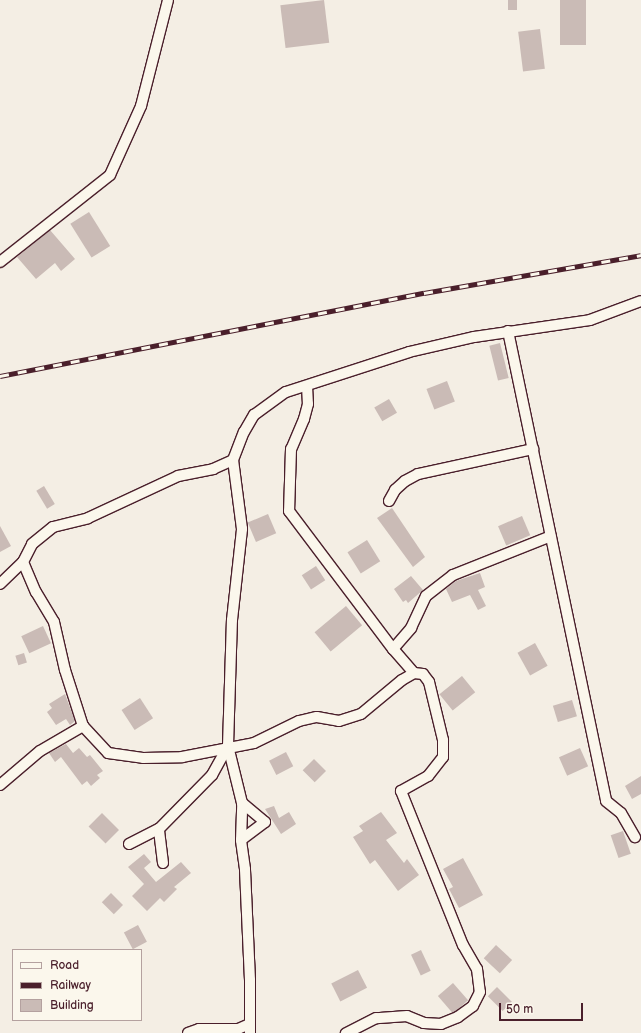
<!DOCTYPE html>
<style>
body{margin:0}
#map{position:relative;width:641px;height:1033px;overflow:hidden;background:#f4eee4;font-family:"Balsamiq Sans",sans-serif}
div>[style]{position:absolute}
.building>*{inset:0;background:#cabbb6;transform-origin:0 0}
.roads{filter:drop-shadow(1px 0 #4a1f2b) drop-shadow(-1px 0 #4a1f2b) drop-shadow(0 1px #4a1f2b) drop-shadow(0 -1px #4a1f2b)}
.street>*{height:10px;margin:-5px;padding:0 5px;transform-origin:5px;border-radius:5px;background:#fbf7ec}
.rail>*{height:4.5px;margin-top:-2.25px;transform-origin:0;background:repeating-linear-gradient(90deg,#fbf7ec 0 9px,#4a1f2b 0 18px);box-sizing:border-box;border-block:1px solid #4a1f2b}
span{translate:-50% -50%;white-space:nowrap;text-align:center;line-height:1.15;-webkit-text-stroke:4px #fbf7ec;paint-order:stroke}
.legend{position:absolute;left:12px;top:949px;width:130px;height:72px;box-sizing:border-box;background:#fbf7ec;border:1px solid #b4a19f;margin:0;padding:5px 7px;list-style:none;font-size:12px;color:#4a1f2b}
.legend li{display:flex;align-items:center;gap:8px;height:20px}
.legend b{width:20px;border:1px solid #b4a19f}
.scale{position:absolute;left:499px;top:1003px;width:84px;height:18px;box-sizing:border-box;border:2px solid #4a1f2b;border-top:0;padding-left:5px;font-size:12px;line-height:14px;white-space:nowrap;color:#4a1f2b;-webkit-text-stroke:3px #fbf7ec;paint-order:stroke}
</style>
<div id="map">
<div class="building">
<i style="left:324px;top:0;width:43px;height:44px;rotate:83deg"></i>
<i style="left:508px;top:0;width:9px;height:10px"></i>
<i style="left:560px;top:0;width:26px;height:45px"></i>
<i style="left:540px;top:29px;width:40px;height:22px;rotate:83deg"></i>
<i style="left:89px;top:212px;width:40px;height:22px;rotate:58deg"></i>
<i style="clip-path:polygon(50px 230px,75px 259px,61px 271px,55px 263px,36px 279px,17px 257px)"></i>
<i style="left:500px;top:343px;width:36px;height:11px;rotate:76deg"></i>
<i style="left:447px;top:381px;width:22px;height:22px;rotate:69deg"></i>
<i style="left:389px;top:399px;width:16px;height:17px;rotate:60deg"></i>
<i style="left:44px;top:486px;width:21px;height:9px;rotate:59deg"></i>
<i style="clip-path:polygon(392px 508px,425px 557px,413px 567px,377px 518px)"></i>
<i style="left:268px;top:514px;width:21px;height:22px;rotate:67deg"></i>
<i style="left:522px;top:516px;width:21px;height:26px;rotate:67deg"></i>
<i style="clip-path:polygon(0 526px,11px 546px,0 552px)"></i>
<i style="left:367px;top:540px;width:25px;height:23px;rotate:58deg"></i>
<i style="left:316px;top:566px;width:17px;height:17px;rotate:57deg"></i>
<i style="clip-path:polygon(480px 573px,485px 587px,478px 590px,486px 606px,478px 610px,470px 595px,452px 602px,446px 589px,456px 581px)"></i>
<i style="clip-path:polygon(411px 576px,423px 590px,408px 603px,406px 600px,403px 602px,394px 589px)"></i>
<i style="left:346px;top:606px;width:25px;height:41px;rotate:50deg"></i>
<i style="left:43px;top:626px;width:19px;height:24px;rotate:65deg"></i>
<i style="left:535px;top:643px;width:26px;height:20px;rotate:61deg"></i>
<i style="left:24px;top:653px;width:10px;height:9px;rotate:73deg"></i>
<i style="left:462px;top:676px;width:21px;height:29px;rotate:51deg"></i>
<i style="clip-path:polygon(65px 694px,75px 721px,70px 725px,66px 719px,56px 725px,47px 712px,52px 708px,49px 704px)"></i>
<i style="left:140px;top:698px;width:24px;height:22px;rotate:57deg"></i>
<i style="left:572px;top:700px;width:17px;height:20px;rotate:73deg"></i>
<i style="clip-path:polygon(66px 744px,73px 753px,79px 748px,87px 757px,90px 755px,103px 771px,97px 775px,100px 778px,91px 786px,87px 781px,82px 785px,61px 757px,55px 762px,49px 753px)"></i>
<i style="left:580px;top:748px;width:20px;height:23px;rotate:66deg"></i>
<i style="left:286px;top:752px;width:16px;height:19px;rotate:63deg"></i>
<i style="left:314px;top:759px;width:17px;height:16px;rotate:45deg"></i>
<i style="clip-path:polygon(641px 776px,641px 794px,632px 799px,625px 786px)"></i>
<i style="clip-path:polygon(274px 806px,279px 818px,289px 812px,296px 824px,281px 834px,265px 809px)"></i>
<i style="clip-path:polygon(381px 812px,397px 833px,386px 840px,404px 863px,407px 859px,419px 875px,398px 891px,375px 860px,370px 864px,353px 837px,363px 831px,359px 826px)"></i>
<i style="left:102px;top:813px;width:24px;height:19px;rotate:45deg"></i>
<i style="left:623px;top:831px;width:24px;height:13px;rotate:71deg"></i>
<i style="clip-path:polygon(144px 854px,151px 862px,144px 868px,156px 882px,181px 862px,191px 873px,174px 887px,177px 889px,164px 902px,160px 898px,147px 911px,132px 896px,144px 884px,128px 867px)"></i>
<i style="clip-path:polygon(463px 858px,483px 895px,459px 908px,449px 889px,453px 887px,443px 869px)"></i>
<i style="left:111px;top:893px;width:17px;height:13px;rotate:45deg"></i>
<i style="left:138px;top:925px;width:19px;height:16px;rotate:62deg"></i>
<i style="left:496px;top:945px;width:22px;height:18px;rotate:43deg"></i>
<i style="left:421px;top:950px;width:23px;height:11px;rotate:65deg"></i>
<i style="left:358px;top:970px;width:20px;height:30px;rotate:63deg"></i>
<i style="left:453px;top:983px;width:23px;height:20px;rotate:49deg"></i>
<i style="left:497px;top:987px;width:21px;height:13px;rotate:45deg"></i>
</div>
<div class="roads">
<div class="street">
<i style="left:0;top:262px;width:140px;rotate:-38.3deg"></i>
<i style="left:110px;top:175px;width:76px;rotate:-65.8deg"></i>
<i style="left:141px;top:106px;width:109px;rotate:-75.7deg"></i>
<i style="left:508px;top:331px;width:480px;rotate:78.2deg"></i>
<i style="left:606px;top:801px;width:19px;rotate:39deg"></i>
<i style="left:621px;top:813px;width:28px;rotate:60deg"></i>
<i style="left:307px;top:386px;width:18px;rotate:87deg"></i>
<i style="left:308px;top:404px;width:16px;rotate:105deg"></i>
<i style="left:304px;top:419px;width:33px;rotate:113deg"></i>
<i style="left:291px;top:449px;width:62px;rotate:91.8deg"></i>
<i style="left:289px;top:511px;width:173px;rotate:53deg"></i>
<i style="left:389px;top:501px;width:13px;rotate:-61deg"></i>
<i style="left:395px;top:490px;width:13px;rotate:-42deg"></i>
<i style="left:405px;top:481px;width:15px;rotate:-28deg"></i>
<i style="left:418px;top:474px;width:118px;rotate:-12.3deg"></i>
<i style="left:23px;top:562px;width:33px;rotate:67deg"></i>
<i style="left:36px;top:592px;width:35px;rotate:59deg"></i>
<i style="left:54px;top:622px;width:49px;rotate:77.1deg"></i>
<i style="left:65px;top:670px;width:59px;rotate:72.2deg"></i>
<i style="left:83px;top:726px;width:37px;rotate:47deg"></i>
<i style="left:108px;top:753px;width:35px;rotate:8deg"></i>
<i style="left:143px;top:758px;width:39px;rotate:-1deg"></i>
<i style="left:182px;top:757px;width:73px;rotate:-11deg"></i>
<i style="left:254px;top:743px;width:50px;rotate:-26.1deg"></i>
<i style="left:299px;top:721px;width:18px;rotate:-13deg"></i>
<i style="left:317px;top:717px;width:22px;rotate:10deg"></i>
<i style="left:339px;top:721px;width:23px;rotate:-18deg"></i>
<i style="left:361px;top:714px;width:53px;rotate:-39.7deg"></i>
<i style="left:402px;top:680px;width:14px;rotate:-30deg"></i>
<i style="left:414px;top:673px;width:9px;rotate:6deg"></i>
<i style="left:423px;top:674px;width:10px;rotate:53deg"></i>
<i style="left:429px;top:682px;width:60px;rotate:76.4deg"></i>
<i style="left:443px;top:740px;width:17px;rotate:90deg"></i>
<i style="left:443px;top:757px;width:24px;rotate:128deg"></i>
<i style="left:428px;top:776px;width:31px;rotate:151deg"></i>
<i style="left:401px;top:791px;width:166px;rotate:68.1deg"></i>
<i style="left:463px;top:945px;width:28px;rotate:60deg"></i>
<i style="left:477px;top:969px;width:23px;rotate:83deg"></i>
<i style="left:480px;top:992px;width:16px;rotate:117deg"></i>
<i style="left:473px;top:1006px;width:19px;rotate:144deg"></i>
<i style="left:458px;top:1017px;width:18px;rotate:158deg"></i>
<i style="left:441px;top:1024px;width:17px;rotate:-177deg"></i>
<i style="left:424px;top:1023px;width:18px;rotate:-158deg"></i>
<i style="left:407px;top:1016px;width:31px;rotate:176deg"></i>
<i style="left:376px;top:1018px;width:34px;rotate:153deg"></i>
<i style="left:0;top:584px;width:32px;rotate:-44deg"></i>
<i style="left:23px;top:562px;width:20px;rotate:-63deg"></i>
<i style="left:32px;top:544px;width:27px;rotate:-39deg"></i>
<i style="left:53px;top:527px;width:36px;rotate:-14deg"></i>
<i style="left:88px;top:518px;width:99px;rotate:-25deg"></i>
<i style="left:178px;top:476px;width:36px;rotate:-11deg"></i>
<i style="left:213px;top:469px;width:22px;rotate:-24deg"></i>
<i style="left:414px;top:673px;width:32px;rotate:-131deg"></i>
<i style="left:393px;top:649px;width:28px;rotate:-49deg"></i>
<i style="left:411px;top:628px;width:35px;rotate:-65deg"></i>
<i style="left:426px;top:596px;width:34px;rotate:-38deg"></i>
<i style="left:453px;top:575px;width:105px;rotate:-21.7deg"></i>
<i style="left:0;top:785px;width:52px;rotate:-40.4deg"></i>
<i style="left:40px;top:751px;width:50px;rotate:-30.2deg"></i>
<i style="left:241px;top:840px;width:30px;rotate:-37deg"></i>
<i style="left:265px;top:822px;width:30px;rotate:-140deg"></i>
<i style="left:129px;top:844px;width:34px;rotate:-27deg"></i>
<i style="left:163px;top:863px;width:34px;rotate:-97deg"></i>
<i style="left:159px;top:829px;width:76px;rotate:-45.5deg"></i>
<i style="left:212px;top:775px;width:33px;rotate:-61deg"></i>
<i style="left:188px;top:1033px;width:12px;rotate:-20deg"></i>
<i style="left:199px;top:1029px;width:39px"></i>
<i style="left:238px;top:1029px;width:13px;rotate:-23deg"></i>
<i style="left:250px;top:1033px;width:53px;rotate:-90deg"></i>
<i style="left:250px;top:980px;width:111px;rotate:-92.6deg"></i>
<i style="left:245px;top:869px;width:29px;rotate:-98deg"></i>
<i style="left:241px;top:840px;width:37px;rotate:-88deg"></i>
<i style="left:242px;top:803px;width:59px;rotate:-103.8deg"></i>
<i style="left:228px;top:746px;width:126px;rotate:-88.2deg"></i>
<i style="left:232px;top:620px;width:92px;rotate:-83.7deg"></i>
<i style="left:242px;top:529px;width:70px;rotate:-97.4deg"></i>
<i style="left:233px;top:460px;width:30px;rotate:-69deg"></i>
<i style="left:244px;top:432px;width:20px;rotate:-60deg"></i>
<i style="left:254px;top:415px;width:39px;rotate:-36deg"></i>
<i style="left:286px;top:392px;width:129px;rotate:-18deg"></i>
<i style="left:409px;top:352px;width:67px;rotate:-13deg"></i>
<i style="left:474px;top:337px;width:117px;rotate:-8.3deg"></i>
<i style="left:590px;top:320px;width:54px;rotate:-20.4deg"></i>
</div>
</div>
<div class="rail">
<i style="left:0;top:376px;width:432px;rotate:-11.1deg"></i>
<i style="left:424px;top:293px;width:220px;rotate:-9.9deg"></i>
</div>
<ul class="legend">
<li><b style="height:5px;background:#fbf7ec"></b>Road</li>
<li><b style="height:5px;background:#4a1f2b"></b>Railway</li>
<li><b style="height:11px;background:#cabbb6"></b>Building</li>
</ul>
<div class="scale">50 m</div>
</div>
